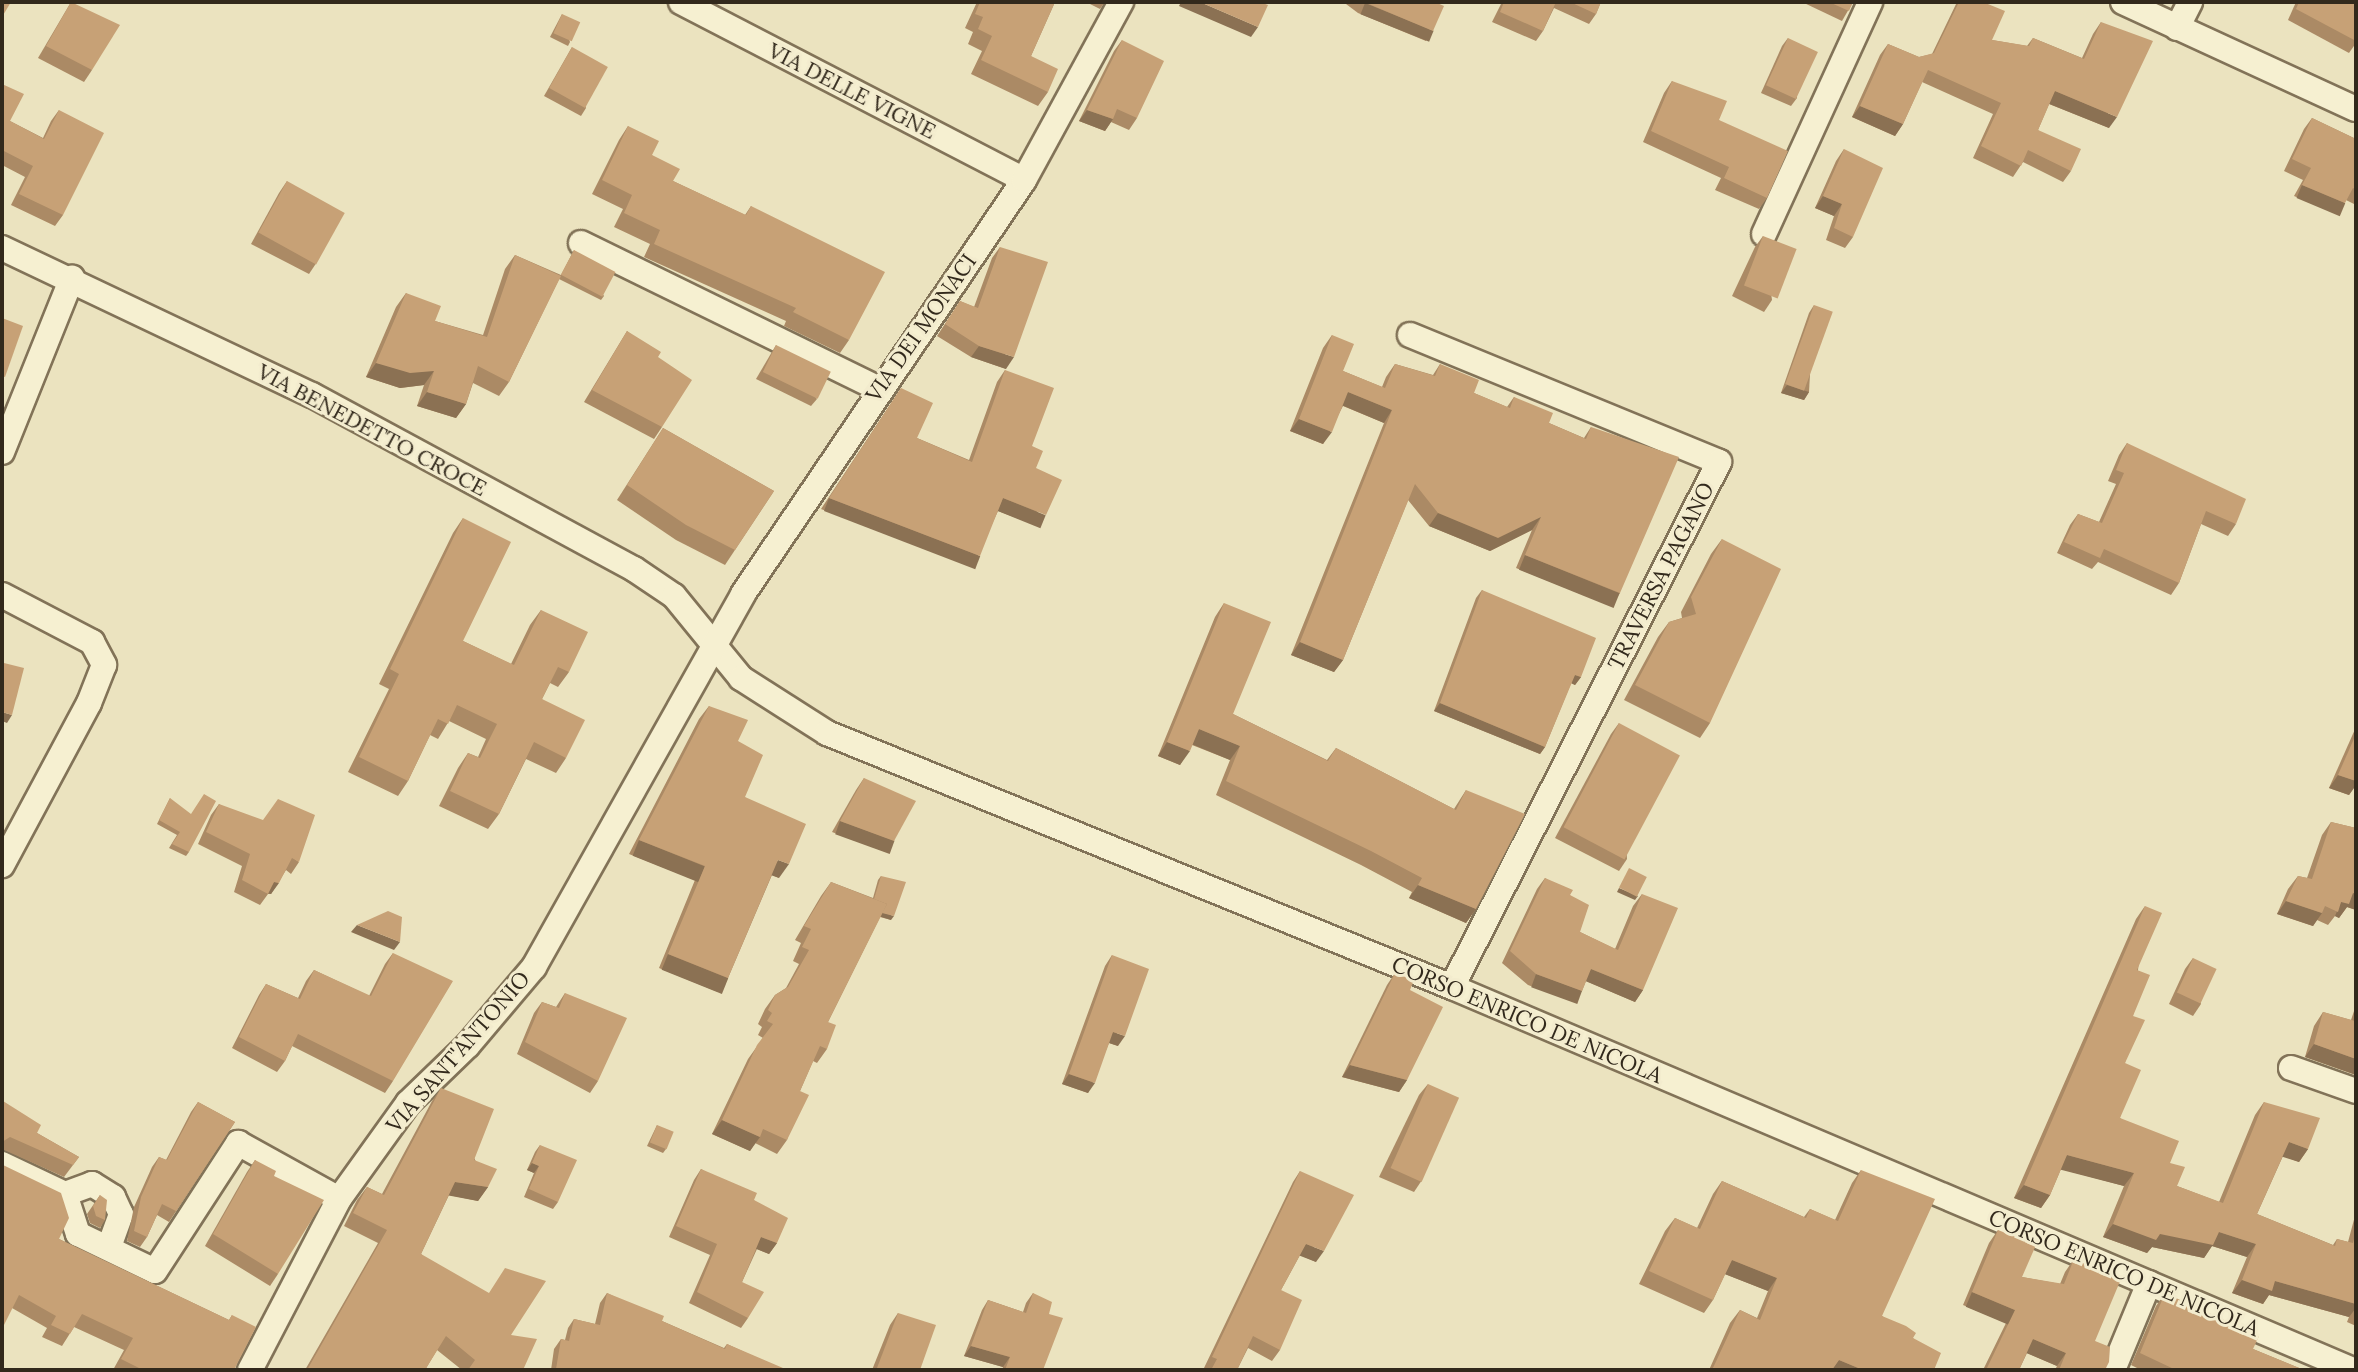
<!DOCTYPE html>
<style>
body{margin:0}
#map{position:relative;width:2358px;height:1372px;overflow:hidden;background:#ebe3bf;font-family:Lora,serif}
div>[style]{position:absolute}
.roads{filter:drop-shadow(2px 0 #827358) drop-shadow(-2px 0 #827358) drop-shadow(0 2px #827358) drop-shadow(0 -2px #827358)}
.street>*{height:24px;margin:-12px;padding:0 12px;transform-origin:12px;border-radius:12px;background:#f6f0d1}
.wall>*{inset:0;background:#ab8a65}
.shaded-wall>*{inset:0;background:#8b7153;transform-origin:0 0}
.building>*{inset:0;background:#c7a176;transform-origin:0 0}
span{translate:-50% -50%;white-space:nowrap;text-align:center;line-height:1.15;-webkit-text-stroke:6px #f3ecce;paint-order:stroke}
.street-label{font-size:22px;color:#32291c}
.frame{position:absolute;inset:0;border:4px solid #32291c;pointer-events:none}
</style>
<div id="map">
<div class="roads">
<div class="street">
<i style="left:681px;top:2px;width:386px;rotate:27.4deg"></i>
<i style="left:2123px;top:2px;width:256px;rotate:24.7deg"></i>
<i style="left:2177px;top:28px;width:29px;rotate:-63deg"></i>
<i style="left:1764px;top:234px;width:255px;rotate:-65.4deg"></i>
<i style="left:581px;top:243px;width:332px;rotate:26.1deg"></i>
<i style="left:2px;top:248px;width:343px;rotate:25.4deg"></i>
<i style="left:312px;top:395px;width:366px;rotate:28.4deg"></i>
<i style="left:634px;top:569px;width:48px;rotate:34deg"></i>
<i style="left:674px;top:596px;width:106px;rotate:50.7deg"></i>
<i style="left:741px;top:678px;width:102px;rotate:32.6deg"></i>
<i style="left:827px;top:733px;width:675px;rotate:22.12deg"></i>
<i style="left:1452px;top:987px;width:979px;rotate:23.03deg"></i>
<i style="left:1410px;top:335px;width:334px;rotate:22.3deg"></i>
<i style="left:1719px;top:462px;width:589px;rotate:116.96deg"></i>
<i style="left:2px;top:452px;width:188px;rotate:-68.1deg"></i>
<i style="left:2px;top:595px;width:102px;rotate:27.6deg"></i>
<i style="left:92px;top:642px;width:26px;rotate:62deg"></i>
<i style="left:104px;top:665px;width:41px;rotate:111.5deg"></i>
<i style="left:89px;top:703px;width:184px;rotate:118.2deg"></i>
<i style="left:2291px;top:1068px;width:69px;rotate:19.5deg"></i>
<i style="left:2px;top:1164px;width:70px;rotate:25.5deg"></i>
<i style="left:65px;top:1194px;width:29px;rotate:-20deg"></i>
<i style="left:92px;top:1184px;width:25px;rotate:32deg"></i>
<i style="left:113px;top:1197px;width:19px;rotate:65deg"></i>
<i style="left:121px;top:1214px;width:35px;rotate:110deg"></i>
<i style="left:65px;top:1194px;width:42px;rotate:72deg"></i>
<i style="left:78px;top:1234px;width:85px;rotate:25.7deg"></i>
<i style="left:155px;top:1271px;width:153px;rotate:-57deg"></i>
<i style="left:238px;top:1143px;width:115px;rotate:29deg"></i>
<i style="left:250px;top:1370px;width:193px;rotate:-62.5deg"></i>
<i style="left:339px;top:1199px;width:118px;rotate:-54.3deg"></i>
<i style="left:408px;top:1103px;width:83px;rotate:-44deg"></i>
<i style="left:468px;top:1045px;width:102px;rotate:-49.8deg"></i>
<i style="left:534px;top:967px;width:428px;rotate:-60.7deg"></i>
<i style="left:743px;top:594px;width:500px;rotate:-55.83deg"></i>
<i style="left:1024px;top:180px;width:203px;rotate:-61.4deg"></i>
<i style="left:2113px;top:1370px;width:94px;rotate:-67.5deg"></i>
</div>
</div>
<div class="wall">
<i style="clip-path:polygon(71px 2px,92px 70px,84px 82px,38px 58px)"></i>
<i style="clip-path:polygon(977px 2px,1055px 2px,1031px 56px,1048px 92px,1038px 106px,971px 74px,982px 51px,968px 44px,973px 32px,965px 28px)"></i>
<i style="clip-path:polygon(1086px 2px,1105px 2px,1100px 9px)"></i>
<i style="clip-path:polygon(1347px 2px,1435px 2px,1426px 41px,1358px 13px,1346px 4px)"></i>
<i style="clip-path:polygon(1502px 2px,1601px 2px,1596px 14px,1589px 24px,1554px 8px,1543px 31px,1536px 41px,1492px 22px)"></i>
<i style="clip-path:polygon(1802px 2px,1853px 2px,1842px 21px)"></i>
<i style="clip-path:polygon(1957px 2px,1983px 2px,1992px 40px,2027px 46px,2033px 38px,2082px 58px,2093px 34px,2101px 22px,2109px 128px,2049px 104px,2038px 130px,2071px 171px,2063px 182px,2023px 162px,2013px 177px,1973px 158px,1993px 114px,1922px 82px,1903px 124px,1895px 136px,1852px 117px,1880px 55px,1888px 44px,1919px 57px,1932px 54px)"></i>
<i style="clip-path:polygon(2296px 2px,2356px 2px,2356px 43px,2349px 53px,2288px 20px)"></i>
<i style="clip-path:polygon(562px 14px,570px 42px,568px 46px,550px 37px)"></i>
<i style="clip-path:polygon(1788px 38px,1797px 98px,1791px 106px,1761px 93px,1782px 46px)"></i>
<i style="clip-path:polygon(1122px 40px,1137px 118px,1129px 130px,1111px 122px,1105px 131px,1079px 121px,1114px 51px)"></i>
<i style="clip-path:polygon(572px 47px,586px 108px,581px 116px,544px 96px)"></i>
<i style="clip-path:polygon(1672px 81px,1719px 120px,1767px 198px,1759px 209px,1715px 190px,1721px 178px,1643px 142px,1664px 93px)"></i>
<i style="clip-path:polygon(2px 84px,10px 121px,43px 138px,51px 121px,59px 110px,63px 215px,55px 226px,11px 205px,25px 177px,2px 165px)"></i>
<i style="clip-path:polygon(2312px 118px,2356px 139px,2356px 205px,2346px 200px,2337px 214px,2294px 196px,2303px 180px,2284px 171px,2304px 129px)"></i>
<i style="clip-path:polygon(628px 126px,673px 181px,745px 215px,751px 206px,849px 340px,840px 353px,784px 326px,786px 321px,644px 257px,650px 244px,614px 227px,623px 209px,592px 194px,619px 140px)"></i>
<i style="clip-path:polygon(1844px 149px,1853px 237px,1845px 248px,1826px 240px,1834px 216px,1815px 208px,1836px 161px)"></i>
<i style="clip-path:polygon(287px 181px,317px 262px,309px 274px,251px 244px,279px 193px)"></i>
<i style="clip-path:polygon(1763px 236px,1772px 300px,1764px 312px,1732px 296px,1755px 247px)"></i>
<i style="clip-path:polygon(1000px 247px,1006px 369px,971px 357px,937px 336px,960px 301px,974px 307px,992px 258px)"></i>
<i style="clip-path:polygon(574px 250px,604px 296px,601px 300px,559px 279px,509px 382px,499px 396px,473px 383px,466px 404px,456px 418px,417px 406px,424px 385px,400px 388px,366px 377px,396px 307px,406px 293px,435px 321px,483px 335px,505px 269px,515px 255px,561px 275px)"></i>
<i style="clip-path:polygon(1814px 305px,1809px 392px,1804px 400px,1781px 393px,1809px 313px)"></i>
<i style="clip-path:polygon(627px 331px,658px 357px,662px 427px,654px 439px,584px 402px)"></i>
<i style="clip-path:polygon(1332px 335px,1343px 371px,1382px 387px,1386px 377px,1395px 364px,1433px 375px,1440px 364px,1474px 393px,1507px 407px,1514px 397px,1549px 423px,1584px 438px,1591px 427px,1620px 593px,1611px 606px,1516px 568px,1532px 530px,1490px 551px,1429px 526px,1408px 500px,1343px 660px,1334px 672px,1291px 655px,1384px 423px,1343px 406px,1323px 444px,1290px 431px,1323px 348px)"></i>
<i style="clip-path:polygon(776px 345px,817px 399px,811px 406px,756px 379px)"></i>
<i style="clip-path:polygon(1005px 370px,1032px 446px,1036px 468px,1038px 526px,998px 511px,972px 567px,821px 509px,901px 388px,917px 438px,969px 460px,997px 382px)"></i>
<i style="clip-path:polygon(663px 428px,774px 491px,725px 565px,676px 540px,617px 500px)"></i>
<i style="clip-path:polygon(2127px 443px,2236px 524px,2228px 536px,2201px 524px,2179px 583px,2171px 595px,2098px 562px,2092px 569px,2057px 553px,2070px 525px,2078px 514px,2099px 522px,2116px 484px,2108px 481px,2119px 455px)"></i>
<i style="clip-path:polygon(463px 518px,463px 641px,511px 664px,530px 625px,541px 610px,569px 672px,558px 687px,550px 683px,542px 699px,566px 758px,556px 773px,526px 759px,499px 814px,488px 829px,439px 806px,458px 768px,468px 753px,478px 757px,486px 739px,449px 721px,438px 739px,430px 735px,408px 781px,398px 796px,348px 772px,389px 689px,379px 684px,453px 533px)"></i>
<i style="clip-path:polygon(1722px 539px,1710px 723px,1700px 738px,1624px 700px,1658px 637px,1669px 622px,1682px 618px,1681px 612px,1711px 554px)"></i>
<i style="clip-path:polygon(1482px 590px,1581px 677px,1575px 685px,1571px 683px,1545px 747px,1540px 754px,1434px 711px,1476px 598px)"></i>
<i style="clip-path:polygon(1224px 603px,1233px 714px,1327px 760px,1336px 748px,1454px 809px,1466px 790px,1476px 909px,1466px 923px,1409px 898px,1412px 892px,1361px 865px,1216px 795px,1230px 760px,1192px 745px,1180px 765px,1158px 756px,1215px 617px)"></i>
<i style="clip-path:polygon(709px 706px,738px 741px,745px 797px,779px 878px,772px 875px,728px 978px,718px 992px,659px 968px,695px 880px,629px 854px,699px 719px)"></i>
<i style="clip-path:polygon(1619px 723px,1627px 859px,1619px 871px,1555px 838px,1611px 734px)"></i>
<i style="clip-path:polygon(2356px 727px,2356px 785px,2349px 795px,2329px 788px)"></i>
<i style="clip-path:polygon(864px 778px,894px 841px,886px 852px,832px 832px,856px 790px)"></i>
<i style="clip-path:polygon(170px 798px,189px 852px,186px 856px,169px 848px,177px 835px,157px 824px)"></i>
<i style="clip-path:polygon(219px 804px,299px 862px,291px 874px,286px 870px,271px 894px,268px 894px,260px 905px,234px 892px,242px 866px,198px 844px,211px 815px)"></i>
<i style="clip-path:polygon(2331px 822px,2356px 828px,2356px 910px,2347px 907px,2339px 918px,2335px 916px,2328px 925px,2317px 920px,2313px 926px,2277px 914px,2288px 889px,2298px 876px,2307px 878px,2322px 835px)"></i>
<i style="clip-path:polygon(881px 876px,891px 920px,880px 917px,828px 1022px,827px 1049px,817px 1063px,813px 1061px,800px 1091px,787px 1140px,777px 1154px,755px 1143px,750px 1151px,712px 1134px,748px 1059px,763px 1038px,758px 1035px,762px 1027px,758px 1024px,765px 1009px,775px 995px,786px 988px,799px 964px,793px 961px,801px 943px,795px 940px,821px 896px,831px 882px,873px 898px,878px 880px)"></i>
<i style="clip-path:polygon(1545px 878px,1570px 895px,1580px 932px,1615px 949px,1633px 906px,1642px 894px,1643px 990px,1635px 1002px,1586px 981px,1582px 991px,1574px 1002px,1528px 985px,1502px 963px,1537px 889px)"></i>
<i style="clip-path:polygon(2145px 906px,2133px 1016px,2125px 1063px,2120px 1118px,2170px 1163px,2177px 1186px,2219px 1202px,2255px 1115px,2264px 1102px,2308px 1149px,2299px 1162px,2283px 1156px,2257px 1214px,2333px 1245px,2337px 1239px,2348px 1242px,2356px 1212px,2356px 1326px,2347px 1322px,2349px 1317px,2269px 1295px,2263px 1304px,2232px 1293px,2247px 1257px,2212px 1246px,2204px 1258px,2152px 1247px,2147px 1253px,2103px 1237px,2124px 1186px,2061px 1169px,2050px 1195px,2041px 1208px,2014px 1198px,2136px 919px)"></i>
<i style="clip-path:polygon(393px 953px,393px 1081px,385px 1093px,292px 1046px,285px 1061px,277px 1072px,232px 1048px,259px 995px,266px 984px,298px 998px,306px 981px,314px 970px,369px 996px,385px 964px)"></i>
<i style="clip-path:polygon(1112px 955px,1118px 1046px,1109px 1043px,1088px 1093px,1062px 1084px,1105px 966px)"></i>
<i style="clip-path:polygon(2193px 958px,2201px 1004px,2193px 1016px,2169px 1004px,2185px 969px)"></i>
<i style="clip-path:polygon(1395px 973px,1410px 990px,1407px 1080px,1399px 1092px,1342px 1077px,1387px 985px)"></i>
<i style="clip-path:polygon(565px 993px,598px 1081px,590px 1093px,517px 1054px,534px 1013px,542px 1002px,556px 1007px)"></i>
<i style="clip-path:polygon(2356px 1005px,2356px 1075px,2305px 1057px,2314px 1026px,2323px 1012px,2351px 1020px)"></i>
<i style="clip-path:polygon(1428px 1084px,1422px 1180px,1414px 1192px,1379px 1177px,1419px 1095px)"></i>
<i style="clip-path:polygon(441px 1088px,488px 1187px,478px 1201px,449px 1195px,421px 1254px,511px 1335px,523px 1370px,462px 1370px,437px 1350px,425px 1370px,305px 1370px,378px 1243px,344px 1226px,357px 1200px,367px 1187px,382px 1194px,432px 1101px)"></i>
<i style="clip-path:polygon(2px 1102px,37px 1133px,79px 1157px,64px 1177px,2px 1149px)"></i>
<i style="clip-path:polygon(198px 1102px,235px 1122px,169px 1222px,157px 1215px,147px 1237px,140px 1247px,127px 1241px,134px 1207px,152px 1167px,159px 1157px,166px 1160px,191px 1112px)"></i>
<i style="clip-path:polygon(657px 1125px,666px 1149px,663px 1153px,647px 1146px)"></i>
<i style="clip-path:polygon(540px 1145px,558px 1202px,553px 1209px,524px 1197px,534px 1173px,527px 1170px,535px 1152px)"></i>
<i style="clip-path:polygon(255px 1160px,274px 1176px,278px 1274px,270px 1286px,205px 1246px,247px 1172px)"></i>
<i style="clip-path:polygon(3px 1165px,59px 1239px,229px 1320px,232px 1315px,234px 1370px,113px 1370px,124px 1350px,74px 1327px,62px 1346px,42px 1337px,47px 1328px,12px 1308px)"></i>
<i style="clip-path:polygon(701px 1169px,754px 1200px,777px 1243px,769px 1254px,757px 1249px,742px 1282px,748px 1318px,741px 1328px,689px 1303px,710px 1255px,669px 1237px,694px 1180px)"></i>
<i style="clip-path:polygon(1861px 1170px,1882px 1316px,1913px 1338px,1934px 1370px,1709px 1370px,1730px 1323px,1740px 1310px,1757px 1318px,1768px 1291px,1725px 1274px,1713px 1300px,1704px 1313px,1639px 1284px,1665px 1231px,1675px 1218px,1697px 1228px,1713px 1194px,1722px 1181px,1804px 1217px,1810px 1209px,1835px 1220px,1852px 1183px)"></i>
<i style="clip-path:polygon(1300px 1171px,1316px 1262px,1300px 1255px,1281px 1290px,1280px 1350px,1272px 1361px,1248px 1348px,1237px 1370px,1209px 1370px,1204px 1368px,1293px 1182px)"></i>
<i style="clip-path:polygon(100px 1195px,105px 1220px,100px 1228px,90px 1223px,87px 1214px)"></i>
<i style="clip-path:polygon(1998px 1230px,2022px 1277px,2060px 1284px,2065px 1272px,2074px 1259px,2095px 1341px,2105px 1370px,2055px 1370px,2057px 1366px,2027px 1353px,2019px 1370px,1983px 1370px,2006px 1323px,1963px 1305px,1989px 1243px)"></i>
<i style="clip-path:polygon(607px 1293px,662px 1321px,724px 1348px,727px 1344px,783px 1370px,551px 1370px,554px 1349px,561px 1339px,565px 1340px,568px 1328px,574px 1319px,595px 1324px,600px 1303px)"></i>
<i style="clip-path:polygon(1033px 1293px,1049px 1314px,1043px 1370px,1002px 1370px,1003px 1367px,964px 1356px,982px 1310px,988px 1300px,1023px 1312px,1026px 1303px)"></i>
<i style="clip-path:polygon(2165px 1293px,2253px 1349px,2304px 1370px,2141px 1370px,2131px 1365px,2156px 1306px)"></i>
<i style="clip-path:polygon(898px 1313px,920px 1370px,872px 1370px,890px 1325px)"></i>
</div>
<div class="shaded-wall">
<i style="clip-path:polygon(1181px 2px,1200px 2px,1258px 27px,1251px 37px,1179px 6px)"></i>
<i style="left:1365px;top:3px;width:74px;height:12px;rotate:22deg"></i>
<i style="clip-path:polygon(2055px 91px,2117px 117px,2109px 128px,2047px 103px)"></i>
<i style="clip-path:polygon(1860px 106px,1903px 124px,1895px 136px,1852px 117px)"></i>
<i style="clip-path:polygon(1087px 110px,1113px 119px,1105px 131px,1079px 121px)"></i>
<i style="left:2302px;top:185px;width:47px;height:14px;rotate:23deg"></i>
<i style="clip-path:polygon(1823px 196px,1842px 204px,1834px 216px,1815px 208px)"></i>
<i style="clip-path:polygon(979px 346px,1014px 357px,1006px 369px,971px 357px)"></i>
<i style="clip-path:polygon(376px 363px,434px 371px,424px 385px,400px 388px,366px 377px)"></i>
<i style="clip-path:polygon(1787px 385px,1809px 392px,1804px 400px,1781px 393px)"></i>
<i style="clip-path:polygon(427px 392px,466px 404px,456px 418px,417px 406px)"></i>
<i style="clip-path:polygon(1348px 392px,1392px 410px,1384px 423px,1339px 404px)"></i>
<i style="clip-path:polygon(1299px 419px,1332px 432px,1323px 444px,1290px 431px)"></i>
<i style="left:829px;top:498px;width:162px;height:14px;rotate:21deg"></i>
<i style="left:1003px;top:498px;width:46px;height:14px;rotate:22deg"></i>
<i style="clip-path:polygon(1438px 513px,1541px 517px,1532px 530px,1490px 551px,1429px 526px)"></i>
<i style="left:1525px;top:555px;width:102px;height:16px;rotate:22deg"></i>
<i style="clip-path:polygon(1300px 642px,1343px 660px,1334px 672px,1291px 655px)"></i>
<i style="clip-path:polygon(1575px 675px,1581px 677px,1575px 685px,1569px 682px)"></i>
<i style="clip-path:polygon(1440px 703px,1545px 747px,1540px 754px,1434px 711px)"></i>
<i style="clip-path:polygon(2px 712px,12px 715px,7px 723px,2px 721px)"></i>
<i style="clip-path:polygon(1199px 729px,1240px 746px,1230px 760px,1189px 743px)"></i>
<i style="clip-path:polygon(1167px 742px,1190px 751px,1180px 765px,1158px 756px)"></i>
<i style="clip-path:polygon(2338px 775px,2356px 781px,2356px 785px,2349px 795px,2329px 788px)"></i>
<i style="left:840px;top:821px;width:58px;height:14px;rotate:20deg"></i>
<i style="left:639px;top:840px;width:71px;height:17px;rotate:22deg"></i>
<i style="clip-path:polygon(778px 860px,789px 864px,779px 878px,768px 874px)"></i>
<i style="clip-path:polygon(274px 882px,279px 883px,271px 894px,266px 893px)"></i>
<i style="clip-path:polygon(1418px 885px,1476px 909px,1466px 923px,1409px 898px)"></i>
<i style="clip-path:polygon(1619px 888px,1638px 896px,1635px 900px,1617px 892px)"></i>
<i style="clip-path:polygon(2353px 893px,2356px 894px,2356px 910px,2347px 907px,2339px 918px,2335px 916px,2341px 902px)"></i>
<i style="clip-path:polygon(2286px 901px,2322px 913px,2313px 926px,2277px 914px)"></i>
<i style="clip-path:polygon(871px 909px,894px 916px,891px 920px,869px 913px)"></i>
<i style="clip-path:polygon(357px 925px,400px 942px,394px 950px,351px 932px)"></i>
<i style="left:668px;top:954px;width:65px;height:17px;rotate:22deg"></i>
<i style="clip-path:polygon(1591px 969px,1643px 990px,1635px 1002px,1583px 980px)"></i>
<i style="left:1536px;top:974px;width:49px;height:14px;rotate:20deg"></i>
<i style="clip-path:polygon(1113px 1032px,1125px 1036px,1118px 1046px,1106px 1042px)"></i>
<i style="clip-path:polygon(2314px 1044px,2356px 1059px,2356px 1075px,2305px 1057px)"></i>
<i style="clip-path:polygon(1350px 1065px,1407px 1080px,1399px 1092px,1342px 1077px)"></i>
<i style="clip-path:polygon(1069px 1074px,1095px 1083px,1088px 1093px,1062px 1084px)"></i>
<i style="clip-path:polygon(722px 1120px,760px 1137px,750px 1151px,712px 1134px)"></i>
<i style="clip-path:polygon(2289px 1142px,2308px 1149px,2299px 1162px,2280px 1156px)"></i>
<i style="clip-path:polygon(2067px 1155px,2134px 1173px,2124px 1186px,2058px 1169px)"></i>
<i style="clip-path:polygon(532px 1163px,539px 1166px,534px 1173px,527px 1170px)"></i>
<i style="clip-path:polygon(455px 1182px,488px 1187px,478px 1201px,446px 1195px)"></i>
<i style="clip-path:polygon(2024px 1185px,2050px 1195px,2041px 1208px,2014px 1198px)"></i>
<i style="clip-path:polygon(2113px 1224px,2160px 1234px,2219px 1232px,2256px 1244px,2247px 1257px,2212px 1246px,2204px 1258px,2152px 1247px,2147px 1253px,2103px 1237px)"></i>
<i style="clip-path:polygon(761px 1237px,777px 1243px,769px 1254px,754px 1248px)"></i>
<i style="clip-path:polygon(1306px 1244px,1324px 1251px,1316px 1262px,1298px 1255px)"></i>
<i style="clip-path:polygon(1732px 1260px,1777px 1278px,1768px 1291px,1722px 1273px)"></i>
<i style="clip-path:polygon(2242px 1280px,2275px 1281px,2356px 1304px,2356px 1308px,2349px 1317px,2269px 1295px,2263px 1304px,2232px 1293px)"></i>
<i style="left:1972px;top:1292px;width:47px;height:16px;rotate:23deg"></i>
<i style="clip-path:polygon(2033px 1339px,2066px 1353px,2057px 1366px,2024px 1352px)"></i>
<i style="clip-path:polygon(971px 1346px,1010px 1357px,1003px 1367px,964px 1356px)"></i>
<i style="clip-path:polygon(1839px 1360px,1863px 1370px,1831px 1370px)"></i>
</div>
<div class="building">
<i style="clip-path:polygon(2px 2px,11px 2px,2px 17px)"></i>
<i style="clip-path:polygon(71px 2px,120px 25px,92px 70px,46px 46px)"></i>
<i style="clip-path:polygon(980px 2px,1055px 2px,1031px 56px,1058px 69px,1048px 92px,981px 60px,992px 36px,978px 29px,983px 17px,975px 14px)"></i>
<i style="clip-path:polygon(1200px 2px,1260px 2px,1268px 5px,1258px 27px)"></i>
<i style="clip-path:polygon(1364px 2px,1435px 2px,1444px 6px,1433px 31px)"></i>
<i style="clip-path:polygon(1504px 2px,1556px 2px,1543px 31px,1500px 12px)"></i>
<i style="clip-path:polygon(1570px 2px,1601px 2px,1596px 14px)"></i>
<i style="clip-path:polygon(1829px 2px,1853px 2px,1849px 11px)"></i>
<i style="clip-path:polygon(1959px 2px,1983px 2px,2005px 11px,1992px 40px,2029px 46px,2033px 38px,2084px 59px,2101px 22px,2153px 41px,2117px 117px,2055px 91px,2038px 130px,2081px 149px,2071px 171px,2028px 150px,2021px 166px,1981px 146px,2001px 103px,1928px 70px,1903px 124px,1860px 106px,1888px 44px,1919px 57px,1934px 53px)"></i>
<i style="clip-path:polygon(2299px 2px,2356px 2px,2356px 41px,2296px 9px)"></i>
<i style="left:562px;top:14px;width:20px;height:21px;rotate:24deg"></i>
<i style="left:1788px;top:38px;width:33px;height:52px;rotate:25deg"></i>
<i style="clip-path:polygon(1122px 40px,1164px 61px,1137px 118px,1117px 109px,1113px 119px,1087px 110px)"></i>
<i style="left:572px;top:47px;width:41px;height:47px;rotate:29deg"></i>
<i style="clip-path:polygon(1672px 81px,1727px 101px,1719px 120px,1788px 151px,1767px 198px,1724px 178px,1729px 167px,1651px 131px)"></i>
<i style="clip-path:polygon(2px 84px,24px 94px,10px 121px,44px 139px,59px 110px,104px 133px,63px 215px,19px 194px,33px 166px,2px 150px)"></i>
<i style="clip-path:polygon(2312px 118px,2356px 139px,2356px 190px,2353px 188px,2345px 203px,2302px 185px,2311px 168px,2292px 159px)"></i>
<i style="clip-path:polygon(628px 126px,659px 141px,652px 155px,680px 169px,673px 181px,746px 215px,751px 206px,885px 272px,849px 340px,793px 312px,796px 308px,654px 244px,660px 230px,624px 213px,632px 195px,602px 180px)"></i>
<i style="clip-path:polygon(1844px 149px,1883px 168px,1853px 237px,1834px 228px,1842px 204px,1823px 196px)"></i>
<i style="left:287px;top:181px;width:66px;height:59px;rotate:29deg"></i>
<i style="left:1763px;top:236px;width:36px;height:53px;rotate:21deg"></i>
<i style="clip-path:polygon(1000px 247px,1048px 262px,1014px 357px,979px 346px,945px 324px,960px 301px,978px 308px)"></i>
<i style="left:574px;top:250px;width:47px;height:28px;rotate:28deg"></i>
<i style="clip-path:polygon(515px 255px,561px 276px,509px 382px,478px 366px,466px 404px,427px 392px,434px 371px,410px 373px,376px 363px,406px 293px,441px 306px,435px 321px,487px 337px)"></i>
<i style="left:1814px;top:305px;width:20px;height:84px;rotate:20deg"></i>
<i style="clip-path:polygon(2px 318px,23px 326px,5px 377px,2px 376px)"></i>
<i style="clip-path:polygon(627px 331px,661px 352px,658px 357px,692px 380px,662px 427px,592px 390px)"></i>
<i style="clip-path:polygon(1332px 335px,1354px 344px,1343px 371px,1385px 388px,1395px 364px,1435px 376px,1440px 364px,1479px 380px,1474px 393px,1510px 408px,1514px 397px,1553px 413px,1549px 423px,1586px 439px,1591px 427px,1679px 457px,1620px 593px,1525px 555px,1541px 517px,1498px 538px,1438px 513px,1415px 484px,1343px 660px,1300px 642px,1392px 410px,1348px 392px,1332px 432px,1299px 419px)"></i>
<i style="left:776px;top:345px;width:61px;height:30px;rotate:26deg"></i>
<i style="clip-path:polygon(1005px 370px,1054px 388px,1032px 446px,1043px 451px,1036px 468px,1062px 480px,1046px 515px,1003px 498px,980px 556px,829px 498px,901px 388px,933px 403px,917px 438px,972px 462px)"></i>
<i style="clip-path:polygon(663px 428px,774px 491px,735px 550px,686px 525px,627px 485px)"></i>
<i style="clip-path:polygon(2127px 443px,2246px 499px,2236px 524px,2206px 511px,2179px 583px,2104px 549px,2100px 558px,2064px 542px,2078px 514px,2102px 523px,2124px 473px,2116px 470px)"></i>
<i style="clip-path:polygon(463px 518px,511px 542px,463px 641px,514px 665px,541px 610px,588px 632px,569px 672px,558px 667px,542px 699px,585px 720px,566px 758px,534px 742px,499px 814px,450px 791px,468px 753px,480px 758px,497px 724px,457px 705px,448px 724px,438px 719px,408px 781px,359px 757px,399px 674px,390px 669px)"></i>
<i style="clip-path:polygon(1722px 539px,1781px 569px,1710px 723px,1635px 685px,1669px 622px,1696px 614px,1691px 597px)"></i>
<i style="clip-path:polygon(1482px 590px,1596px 638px,1581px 677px,1575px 675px,1545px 747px,1440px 703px)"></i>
<i style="clip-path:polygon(1224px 603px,1271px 622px,1233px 714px,1328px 761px,1336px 748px,1456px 810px,1466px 790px,1525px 814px,1476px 909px,1418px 885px,1422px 878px,1371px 851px,1226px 781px,1240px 746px,1199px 729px,1190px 751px,1167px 742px)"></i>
<i style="clip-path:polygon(4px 663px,24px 668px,12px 715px,2px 712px,2px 670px)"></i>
<i style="clip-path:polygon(709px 706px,748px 720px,738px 741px,763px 755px,745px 797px,806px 824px,789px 864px,778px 860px,728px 978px,668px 954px,705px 866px,639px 840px)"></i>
<i style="left:1619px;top:723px;width:69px;height:118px;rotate:28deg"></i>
<i style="clip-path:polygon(2356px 734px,2356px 781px,2338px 775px)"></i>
<i style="clip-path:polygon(864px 778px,916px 801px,894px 841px,840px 821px)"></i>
<i style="clip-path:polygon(204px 794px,216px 801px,189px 852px,172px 844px,180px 832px,159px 820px,170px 798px,191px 814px)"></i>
<i style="clip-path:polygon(278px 799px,315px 815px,299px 862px,292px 858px,279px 883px,274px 882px,268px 894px,242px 880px,250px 854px,206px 832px,219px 804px,263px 820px)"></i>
<i style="clip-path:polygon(2331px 822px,2356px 828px,2356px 894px,2353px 893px,2349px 904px,2341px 902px,2338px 912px,2325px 906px,2322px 913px,2286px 901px,2298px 876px,2312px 879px)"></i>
<i style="left:1629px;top:868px;width:20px;height:22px;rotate:27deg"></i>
<i style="clip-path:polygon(881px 876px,906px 882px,894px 916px,882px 913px,887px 904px,874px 899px)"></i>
<i style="clip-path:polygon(1545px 878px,1573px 890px,1570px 895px,1589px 905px,1580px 932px,1618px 950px,1642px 894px,1678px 908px,1643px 990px,1591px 969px,1582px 991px,1536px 974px,1510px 951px)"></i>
<i style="clip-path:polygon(831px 882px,887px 904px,828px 1022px,836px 1025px,827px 1049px,820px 1046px,800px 1091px,809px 1095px,787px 1140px,763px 1129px,760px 1137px,722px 1120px,757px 1045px,773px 1024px,767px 1021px,772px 1013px,768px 1010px,775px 995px,788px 987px,809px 950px,802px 947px,811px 929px,804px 926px)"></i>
<i style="clip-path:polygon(2145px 906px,2162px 913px,2137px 970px,2150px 975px,2133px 1016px,2145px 1020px,2125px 1063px,2141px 1070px,2120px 1118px,2179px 1141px,2170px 1163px,2185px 1167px,2177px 1186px,2223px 1203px,2264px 1102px,2320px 1118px,2308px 1149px,2289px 1142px,2257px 1214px,2335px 1246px,2337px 1239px,2353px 1243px,2356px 1231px,2356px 1304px,2275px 1281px,2272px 1291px,2242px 1280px,2256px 1244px,2219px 1232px,2213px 1245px,2160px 1234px,2156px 1240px,2113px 1224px,2134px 1173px,2067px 1155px,2050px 1195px,2024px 1185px)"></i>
<i style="clip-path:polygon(388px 911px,402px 917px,400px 942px,357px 925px)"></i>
<i style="clip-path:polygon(393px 953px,453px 981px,393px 1081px,298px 1034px,285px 1061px,239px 1037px,266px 984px,300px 999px,314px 970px,371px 996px)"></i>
<i style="clip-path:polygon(1112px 955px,1149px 969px,1125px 1036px,1113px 1032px,1095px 1083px,1069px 1074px)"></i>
<i style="left:2193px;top:958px;width:26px;height:38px;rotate:25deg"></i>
<i style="clip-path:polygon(1395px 973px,1414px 980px,1410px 990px,1443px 1007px,1407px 1080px,1350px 1065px)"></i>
<i style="clip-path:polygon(565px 993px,627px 1018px,598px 1081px,525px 1042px,542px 1002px,559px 1008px)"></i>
<i style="clip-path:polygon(2323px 1012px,2355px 1021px,2356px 1019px,2356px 1059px,2314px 1044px)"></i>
<i style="left:1428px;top:1084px;width:34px;height:92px;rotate:24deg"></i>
<i style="clip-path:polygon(441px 1088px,494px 1109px,474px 1160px,497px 1169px,488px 1187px,455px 1182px,421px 1254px,489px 1293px,505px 1268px,546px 1281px,511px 1335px,537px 1339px,523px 1370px,468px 1370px,475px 1360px,446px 1336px,425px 1370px,307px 1370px,387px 1230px,353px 1213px,367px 1187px,384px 1195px)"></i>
<i style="clip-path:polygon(3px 1101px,41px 1125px,37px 1133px,79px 1157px,73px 1165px,10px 1137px,2px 1142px)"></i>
<i style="clip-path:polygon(198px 1102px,235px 1122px,176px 1211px,162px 1204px,147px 1237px,134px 1231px,141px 1197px,159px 1157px,167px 1160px)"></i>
<i style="left:657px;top:1125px;width:18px;height:19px;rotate:22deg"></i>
<i style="clip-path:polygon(540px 1145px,577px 1160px,558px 1202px,529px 1189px,539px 1166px,532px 1163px)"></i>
<i style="clip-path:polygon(255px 1160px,276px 1171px,274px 1176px,324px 1200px,278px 1274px,213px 1234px)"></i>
<i style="clip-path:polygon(2px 1161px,3px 1165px,61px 1193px,69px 1218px,59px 1239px,229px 1320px,232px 1315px,256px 1327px,234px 1370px,143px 1370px,121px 1359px,133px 1338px,82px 1314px,70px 1334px,51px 1325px,56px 1316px,19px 1295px,2px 1329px)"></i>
<i style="clip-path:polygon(701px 1169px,757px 1193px,754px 1200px,788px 1218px,777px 1243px,761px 1237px,742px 1282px,764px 1292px,748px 1318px,697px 1292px,717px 1244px,676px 1226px)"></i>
<i style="clip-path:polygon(1861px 1170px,1935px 1199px,1882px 1316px,1906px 1326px,1916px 1333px,1913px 1338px,1941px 1353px,1934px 1370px,1863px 1370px,1839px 1360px,1832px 1370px,1712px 1370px,1740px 1310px,1760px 1320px,1777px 1278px,1732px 1260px,1713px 1300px,1649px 1271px,1675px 1218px,1700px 1229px,1722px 1181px,1806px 1218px,1810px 1209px,1838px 1221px)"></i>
<i style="clip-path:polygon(1300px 1171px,1354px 1195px,1324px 1251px,1306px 1244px,1281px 1290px,1302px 1300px,1280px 1350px,1253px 1336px,1237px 1370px,1211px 1370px,1217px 1359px,1212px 1357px)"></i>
<i style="clip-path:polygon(100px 1195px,107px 1200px,105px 1220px,96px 1216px,93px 1206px)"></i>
<i style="clip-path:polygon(1998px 1230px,2036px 1245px,2022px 1277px,2064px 1284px,2074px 1259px,2121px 1279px,2095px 1341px,2110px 1347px,2109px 1362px,2105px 1370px,2059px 1370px,2066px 1353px,2033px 1339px,2019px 1370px,1986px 1370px,2015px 1310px,1972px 1292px)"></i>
<i style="clip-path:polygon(607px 1293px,664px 1316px,662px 1321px,725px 1349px,727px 1344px,783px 1368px,783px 1370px,556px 1369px,561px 1339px,569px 1341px,574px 1319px,600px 1325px)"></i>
<i style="clip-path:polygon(1033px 1293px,1052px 1302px,1049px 1314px,1063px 1318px,1043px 1370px,1005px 1370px,1010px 1357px,971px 1346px,988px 1300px,1026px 1313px)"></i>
<i style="clip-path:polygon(2165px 1293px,2259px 1336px,2253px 1349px,2304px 1370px,2176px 1370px,2140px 1353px)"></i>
<i style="clip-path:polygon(898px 1313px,936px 1325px,920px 1370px,879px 1370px,877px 1368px)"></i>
</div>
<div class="street-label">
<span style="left:852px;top:91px;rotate:27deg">VIA DELLE VIGNE</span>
<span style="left:921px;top:328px;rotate:-55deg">VIA DEI MONACI</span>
<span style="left:372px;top:430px;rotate:28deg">VIA BENEDETTO CROCE</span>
<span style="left:1661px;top:576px;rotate:-63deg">TRAVERSA PAGANO</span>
<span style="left:1527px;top:1020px;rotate:23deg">CORSO ENRICO DE NICOLA</span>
<span style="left:458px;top:1052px;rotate:-49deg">VIA SANT'ANTONIO</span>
<span style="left:2124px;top:1273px;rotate:23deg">CORSO ENRICO DE NICOLA</span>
</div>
<div class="frame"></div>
</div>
